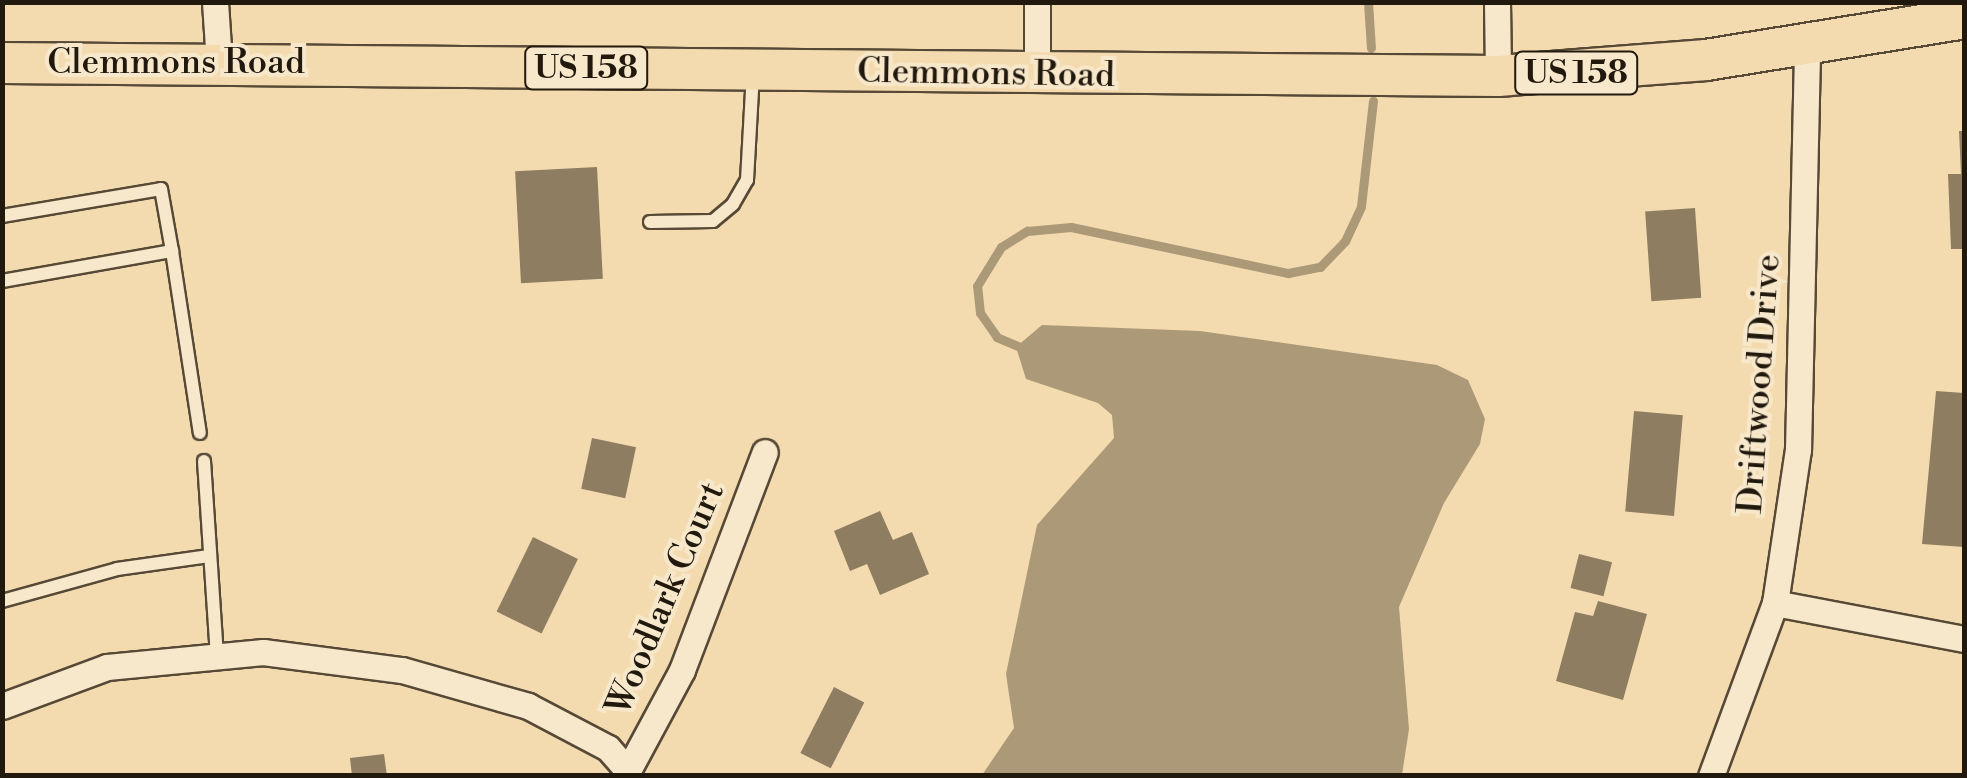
<!DOCTYPE html>
<style>
body{margin:0}
#map{position:relative;width:1967px;height:778px;overflow:hidden;background:#f4dbaf;font-family:"Libre Bodoni",serif}
div>[style]{position:absolute}
.water>*{inset:0;background:#ac9978}
.stream>*{height:9px;margin:-4.5px;padding:0 4.5px;transform-origin:4.5px;border-radius:4.5px;background:#ac9978}
.building>*{inset:0;background:#8f7d62;transform-origin:0 0}
.roads{filter:drop-shadow(2px 0 #564936) drop-shadow(-2px 0 #564936) drop-shadow(0 2px #564936) drop-shadow(0 -2px #564936)}
.lane>*{height:12px;margin:-6px;padding:0 6px;transform-origin:6px;border-radius:6px;background:#f8e8cb}
.street>*{height:25px;margin:-12.5px;padding:0 12.5px;transform-origin:12.5px;border-radius:12.5px;background:#f8e8cb}
.primary>*{height:40px;margin:-20px;padding:0 20px;transform-origin:20px;border-radius:20px;background:#f4dbaf}
span{translate:-50% -50%;white-space:nowrap;text-align:center;line-height:1.15;-webkit-text-stroke:8px #f8e8cb;paint-order:stroke}
.shield-label span{padding:2px 8px;background:#f8e8cb;border:2px solid;border-radius:8px;-webkit-text-stroke-width:0}
.shield-label{font-size:32px;color:#21180e;font-weight:700}
.street-label{font-size:35px;color:#21180e}
.frame{position:absolute;inset:0;border:5px solid #21180e;pointer-events:none}
</style>
<div id="map">
<div class="water">
<i style="clip-path:polygon(1042px 325px,1200px 331px,1437px 365px,1468px 380px,1485px 419px,1480px 444px,1444px 503px,1399px 607px,1409px 729px,1402px 775px,982px 775px,1014px 728px,1006px 674px,1037px 525px,1114px 438px,1112px 415px,1098px 403px,1026px 379px,1016px 347px)"></i>
</div>
<div class="stream">
<i style="left:1368px;top:2px;width:46px;rotate:86.3deg"></i>
<i style="left:1027px;top:350px;width:33px;rotate:-157deg"></i>
<i style="left:997px;top:337px;width:29px;rotate:-125deg"></i>
<i style="left:980px;top:313px;width:27px;rotate:-96deg"></i>
<i style="left:977px;top:286px;width:46px;rotate:-58.4deg"></i>
<i style="left:1001px;top:247px;width:31px;rotate:-32deg"></i>
<i style="left:1027px;top:231px;width:44px;rotate:-5.2deg"></i>
<i style="left:1071px;top:227px;width:222px;rotate:12deg"></i>
<i style="left:1288px;top:273px;width:33px;rotate:-11deg"></i>
<i style="left:1320px;top:267px;width:36px;rotate:-46deg"></i>
<i style="left:1345px;top:241px;width:38px;rotate:-65deg"></i>
<i style="left:1361px;top:206px;width:106px;rotate:-83.5deg"></i>
</div>
<div class="building">
<i style="clip-path:polygon(1959px 131px,1964px 131px,1964px 249px,1951px 249px,1948px 174px,1961px 174px)"></i>
<i style="left:597px;top:167px;width:112px;height:82px;rotate:87deg"></i>
<i style="left:1695px;top:208px;width:90px;height:50px;rotate:86deg"></i>
<i style="clip-path:polygon(1936px 391px,1964px 393px,1964px 547px,1922px 544px)"></i>
<i style="left:1634px;top:411px;width:49px;height:101px;rotate:5deg"></i>
<i style="left:592px;top:438px;width:45px;height:52px;rotate:12deg"></i>
<i style="clip-path:polygon(880px 511px,893px 540px,912px 532px,929px 574px,880px 595px,867px 564px,850px 571px,834px 531px)"></i>
<i style="left:533px;top:537px;width:50px;height:83px;rotate:26deg"></i>
<i style="left:1579px;top:554px;width:34px;height:35px;rotate:14deg"></i>
<i style="clip-path:polygon(1598px 601px,1647px 614px,1623px 700px,1556px 681px,1575px 612px,1593px 616px)"></i>
<i style="left:834px;top:687px;width:34px;height:74px;rotate:27deg"></i>
<i style="clip-path:polygon(384px 754px,387px 776px,352px 776px,350px 758px)"></i>
</div>
<div class="roads">
<div class="lane">
<i style="left:2px;top:216px;width:161px;rotate:-9.6deg"></i>
<i style="left:161px;top:189px;width:63px;rotate:79.9deg"></i>
<i style="left:650px;top:222px;width:63px;rotate:-0.9deg"></i>
<i style="left:713px;top:221px;width:26px;rotate:-40deg"></i>
<i style="left:733px;top:204px;width:28px;rotate:-60deg"></i>
<i style="left:747px;top:180px;width:106px;rotate:-86.8deg"></i>
<i style="left:2px;top:281px;width:173px;rotate:-10deg"></i>
<i style="left:172px;top:251px;width:184px;rotate:81.3deg"></i>
<i style="left:204px;top:461px;width:195px;rotate:86.2deg"></i>
<i style="left:2px;top:601px;width:119px;rotate:-15.5deg"></i>
<i style="left:117px;top:569px;width:93px;rotate:-8deg"></i>
</div>
<div class="street">
<i style="left:215px;top:2px;width:60px;rotate:86.2deg"></i>
<i style="left:1497px;top:2px;width:74px;rotate:89.2deg"></i>
<i style="left:1037px;top:76px;width:74px;rotate:-90deg"></i>
<i style="left:1775px;top:603px;width:192px;rotate:10.8deg"></i>
<i style="left:2px;top:706px;width:112px;rotate:-20.4deg"></i>
<i style="left:107px;top:667px;width:157px;rotate:-5.5deg"></i>
<i style="left:263px;top:652px;width:140px;rotate:7.4deg"></i>
<i style="left:402px;top:670px;width:131px;rotate:15.9deg"></i>
<i style="left:528px;top:706px;width:90px;rotate:27.7deg"></i>
<i style="left:608px;top:748px;width:30px;rotate:49deg"></i>
<i style="left:625px;top:776px;width:120px;rotate:-61.7deg"></i>
<i style="left:682px;top:670px;width:233px;rotate:-69.2deg"></i>
<i style="left:1711px;top:776px;width:184px;rotate:-69.7deg"></i>
<i style="left:1775px;top:603px;width:155px;rotate:-81.5deg"></i>
<i style="left:1798px;top:450px;width:405px;rotate:-88.7deg"></i>
</div>
<div class="primary">
<i style="left:2px;top:63px;width:1496px;rotate:0.5deg"></i>
<i style="left:1498px;top:76px;width:209px;rotate:-4.4deg"></i>
<i style="left:1706px;top:60px;width:261px;rotate:-9.2deg"></i>
</div>
</div>
<div class="shield-label">
<span style="left:586px;top:68px">US 158</span>
<span style="left:1576px;top:73px">US 158</span>
</div>
<div class="street-label">
<span style="left:176px;top:63px">Clemmons Road</span>
<span style="left:986px;top:74px;rotate:1deg">Clemmons Road</span>
<span style="left:1760px;top:384px;rotate:-86deg">Driftwood Drive</span>
<span style="left:666px;top:599px;rotate:-67deg">Woodlark Court</span>
</div>
<div class="frame"></div>
</div>
